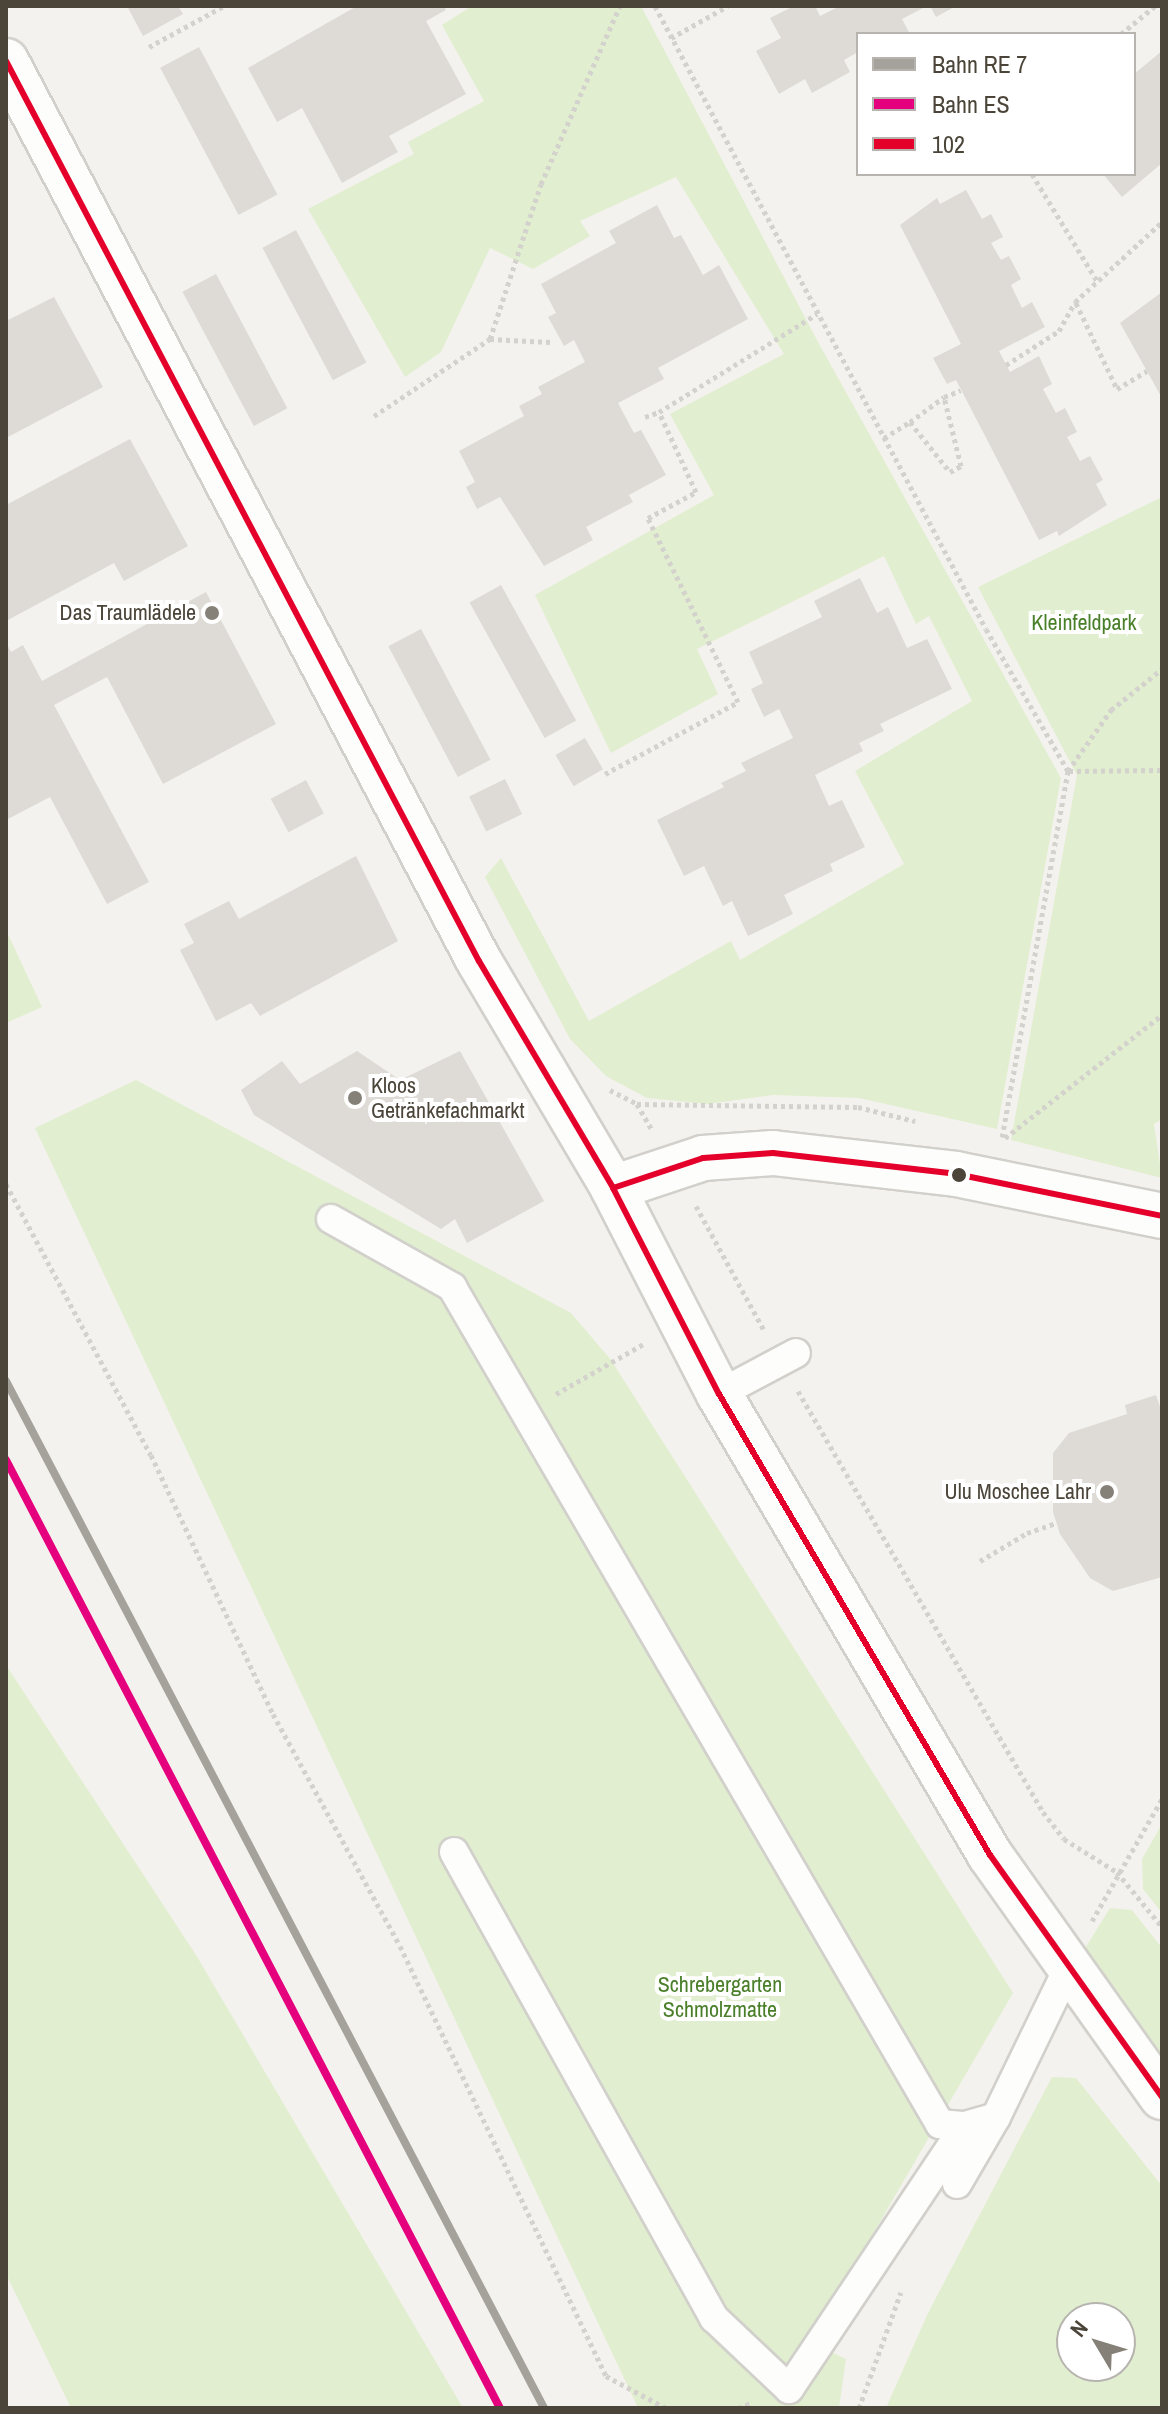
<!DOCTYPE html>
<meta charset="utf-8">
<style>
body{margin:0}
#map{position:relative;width:1168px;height:2414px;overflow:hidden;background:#f4f2ee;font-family:"Archivo Narrow",sans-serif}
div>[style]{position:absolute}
.green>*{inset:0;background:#e1eecf}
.building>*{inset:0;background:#dedbd6;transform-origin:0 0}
.path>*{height:5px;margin-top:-2.5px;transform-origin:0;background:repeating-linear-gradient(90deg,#d3d2cc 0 4px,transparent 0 8px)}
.roads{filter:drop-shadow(2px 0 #d2d0cb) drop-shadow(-2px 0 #d2d0cb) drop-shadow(0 2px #d2d0cb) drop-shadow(0 -2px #d2d0cb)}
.service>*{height:28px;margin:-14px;padding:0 14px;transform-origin:14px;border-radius:14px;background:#fdfdfc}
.minor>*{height:44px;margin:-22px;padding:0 22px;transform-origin:22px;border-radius:22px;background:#fdfdfc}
.tertiary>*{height:44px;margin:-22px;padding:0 22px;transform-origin:22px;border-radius:22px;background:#fdfdfc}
.bus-1>*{height:6px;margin:-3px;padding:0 3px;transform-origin:3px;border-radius:3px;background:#e4002b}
.rail-1>*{height:8px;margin:-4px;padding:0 4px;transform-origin:4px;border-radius:4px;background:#a5a29c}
.rail-2>*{height:8px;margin:-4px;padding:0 4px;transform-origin:4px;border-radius:4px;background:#e5007d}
.dots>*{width:22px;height:22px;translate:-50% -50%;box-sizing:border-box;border:4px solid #fff;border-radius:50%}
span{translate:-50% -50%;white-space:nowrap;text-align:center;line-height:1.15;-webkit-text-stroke:8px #fff;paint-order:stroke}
.poi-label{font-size:22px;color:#4b4439}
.right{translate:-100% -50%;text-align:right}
.left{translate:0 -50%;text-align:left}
.park-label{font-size:22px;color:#4a7f2a}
.frame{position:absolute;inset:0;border:8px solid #4b4439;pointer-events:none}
.legend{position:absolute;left:856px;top:32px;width:280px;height:144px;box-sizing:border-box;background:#fff;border:2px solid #b7b4b0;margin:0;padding:10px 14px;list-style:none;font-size:24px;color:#4b4439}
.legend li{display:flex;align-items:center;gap:16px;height:40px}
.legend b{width:40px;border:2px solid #b7b4b0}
.north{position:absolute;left:1056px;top:2302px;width:80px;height:80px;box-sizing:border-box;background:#fff;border:2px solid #b7b4b0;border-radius:50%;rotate:308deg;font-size:22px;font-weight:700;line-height:32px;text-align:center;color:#4b4439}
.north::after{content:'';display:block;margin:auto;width:28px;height:36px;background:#868178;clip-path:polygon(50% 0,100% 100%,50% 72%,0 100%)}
</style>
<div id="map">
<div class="green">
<i style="clip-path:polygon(472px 6px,641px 6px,818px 342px,1061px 778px,997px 1129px,859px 1098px,773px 1095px,707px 1104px,647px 1098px,606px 1076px,570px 1039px,485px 877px,501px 858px,589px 1021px,731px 941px,740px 960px,904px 864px,855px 771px,972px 701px,929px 616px,916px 624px,884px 556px,697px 649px,718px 694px,611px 753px,535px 595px,714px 495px,670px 414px,784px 354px,676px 177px,580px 221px,590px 236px,533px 269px,490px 248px,441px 352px,405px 377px,308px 209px,414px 154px,408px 142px,484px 101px,442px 25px)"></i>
<i style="clip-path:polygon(1162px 497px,1162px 1119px,1154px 1124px,1162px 1178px,1011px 1140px,1077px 775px,978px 587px)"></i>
<i style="clip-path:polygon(6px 930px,42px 1007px,6px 1023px)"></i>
<i style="clip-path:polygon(136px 1080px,571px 1313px,611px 1360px,1013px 1993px,810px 2342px,846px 2359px,839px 2408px,638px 2408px,35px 1128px)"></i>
<i style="clip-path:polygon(6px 1665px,196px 1955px,463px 2408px,71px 2408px,6px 2274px)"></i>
<i style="clip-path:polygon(1162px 1824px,1162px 1913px,1143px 1889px,1142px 1859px)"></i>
<i style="clip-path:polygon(1110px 1908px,1132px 1910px,1162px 1948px,1162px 2058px,1084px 1950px)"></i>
<i style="clip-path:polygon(evenodd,1052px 2077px,1076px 2078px,1162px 2186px,1162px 2408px,886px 2408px,928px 2313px,1052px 2077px,1072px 2318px,1120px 2318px,1120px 2366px,1072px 2366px,1072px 2318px)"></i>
</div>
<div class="building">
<i style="clip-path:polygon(127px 6px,178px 6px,183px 14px,143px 36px)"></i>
<i style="clip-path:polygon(357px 6px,444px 6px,446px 10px,426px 21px,466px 94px,389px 136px,398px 152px,342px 183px,302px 108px,277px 122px,248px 68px)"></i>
<i style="clip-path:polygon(794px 6px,815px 6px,820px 16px,840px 6px,927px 6px,902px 19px,910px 34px,858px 34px,858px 52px,844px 60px,850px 72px,812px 93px,805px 79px,779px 94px,756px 51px,781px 38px,770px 18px)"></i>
<i style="clip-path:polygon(930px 6px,956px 6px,936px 17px)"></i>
<i style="left:199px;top:47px;width:167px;height:44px;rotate:62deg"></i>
<i style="clip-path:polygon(1162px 51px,1162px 163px,1122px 197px,1103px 174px,1134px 174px,1134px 74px)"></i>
<i style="clip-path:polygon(966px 190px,982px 219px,991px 214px,1003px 237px,991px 243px,1001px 260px,1009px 256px,1021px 279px,1011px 285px,1022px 308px,1032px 302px,1045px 327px,999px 351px,1010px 372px,1039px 356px,1052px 384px,1043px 389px,1056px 413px,1065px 408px,1077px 432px,1067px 437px,1080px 461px,1090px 456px,1103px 480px,1096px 484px,1107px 505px,1059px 536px,1057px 531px,1039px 540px,956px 380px,947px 384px,933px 358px,961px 344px,900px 225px,937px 198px,940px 204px)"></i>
<i style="clip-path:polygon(657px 205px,674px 238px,681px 235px,703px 275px,719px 265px,748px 319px,658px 368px,664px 379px,618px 403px,634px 433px,641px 430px,666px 475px,629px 495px,633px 502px,586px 527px,593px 540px,544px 566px,500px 497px,477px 509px,466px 487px,475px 482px,459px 451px,524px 416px,519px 406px,542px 394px,538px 387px,585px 362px,574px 340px,564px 346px,548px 317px,556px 313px,541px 284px,616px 243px,609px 231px)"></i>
<i style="left:296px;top:230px;width:150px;height:38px;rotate:62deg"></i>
<i style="left:216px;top:274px;width:152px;height:38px;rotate:62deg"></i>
<i style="clip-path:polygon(1162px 292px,1162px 398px,1120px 323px)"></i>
<i style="clip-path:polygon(54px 297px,103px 387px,6px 438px,6px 321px)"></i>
<i style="clip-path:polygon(130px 439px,188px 546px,124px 581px,114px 563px,6px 621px,6px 505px)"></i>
<i style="clip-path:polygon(860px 578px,877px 613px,888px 607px,907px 648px,927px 639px,952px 689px,880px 724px,884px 731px,859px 743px,863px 751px,815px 775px,829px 806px,842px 800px,865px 847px,830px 864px,833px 871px,784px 895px,793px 914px,748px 936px,732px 901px,723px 906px,704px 866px,684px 876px,657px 820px,724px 787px,721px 783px,746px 771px,741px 763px,793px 738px,779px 709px,764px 717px,751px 689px,763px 683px,749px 652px,822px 617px,814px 601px)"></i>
<i style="left:501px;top:585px;width:155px;height:36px;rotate:61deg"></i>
<i style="clip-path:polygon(206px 592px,276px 724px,163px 784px,107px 677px,54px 705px,149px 882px,107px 904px,50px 797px,6px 820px,6px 642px,11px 652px,23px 645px,42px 681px)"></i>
<i style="left:421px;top:629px;width:148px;height:37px;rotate:62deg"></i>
<i style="left:585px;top:738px;width:36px;height:34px;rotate:60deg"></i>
<i style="left:505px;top:779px;width:39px;height:40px;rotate:64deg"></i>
<i style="left:306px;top:780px;width:38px;height:40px;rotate:62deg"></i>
<i style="clip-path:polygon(356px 856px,398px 941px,260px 1016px,251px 1003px,216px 1021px,180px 950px,194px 943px,184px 924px,229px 901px,239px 919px)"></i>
<i style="clip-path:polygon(357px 1051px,400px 1080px,460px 1051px,544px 1201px,467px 1243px,455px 1219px,441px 1229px,254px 1115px,241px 1090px,282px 1061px,300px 1084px)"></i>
<i style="clip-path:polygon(1156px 1395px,1162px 1412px,1162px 1577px,1113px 1591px,1090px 1578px,1060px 1534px,1053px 1512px,1053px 1453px,1069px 1433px,1127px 1414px,1125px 1405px)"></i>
</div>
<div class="path">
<i style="left:655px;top:6px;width:705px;rotate:62.02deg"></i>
<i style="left:986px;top:629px;width:164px;rotate:60deg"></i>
<i style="left:1068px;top:771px;width:372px;rotate:100.2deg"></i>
<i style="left:1121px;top:34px;width:44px;rotate:-39.5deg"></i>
<i style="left:671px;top:38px;width:65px;rotate:-29.3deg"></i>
<i style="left:149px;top:47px;width:85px;rotate:-28.7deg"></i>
<i style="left:1032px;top:174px;width:125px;rotate:58.7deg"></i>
<i style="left:1076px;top:303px;width:95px;rotate:64.5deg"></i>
<i style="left:1117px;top:389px;width:35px;rotate:-31deg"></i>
<i style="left:490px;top:339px;width:61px;rotate:2.8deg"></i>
<i style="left:1006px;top:365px;width:63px;rotate:-32.7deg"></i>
<i style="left:1059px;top:331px;width:33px;rotate:-61deg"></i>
<i style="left:1075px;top:302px;width:118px;rotate:-42.6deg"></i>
<i style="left:374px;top:416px;width:139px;rotate:-33.6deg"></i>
<i style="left:490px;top:339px;width:163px;rotate:-71.8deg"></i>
<i style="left:541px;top:184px;width:195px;rotate:-66.1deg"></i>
<i style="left:645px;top:417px;width:15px;rotate:-20deg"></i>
<i style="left:910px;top:422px;width:42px;rotate:-36.3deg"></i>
<i style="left:884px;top:438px;width:31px;rotate:-32deg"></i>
<i style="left:910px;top:422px;width:64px;rotate:51.3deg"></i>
<i style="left:950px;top:472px;width:13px;rotate:-29deg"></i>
<i style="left:961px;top:466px;width:71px;rotate:-103.8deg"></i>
<i style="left:944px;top:397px;width:18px;rotate:-22deg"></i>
<i style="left:1068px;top:771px;width:75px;rotate:-54.8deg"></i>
<i style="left:1111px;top:710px;width:65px;rotate:-38.8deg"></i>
<i style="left:1069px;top:771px;width:93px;rotate:-0.6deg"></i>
<i style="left:605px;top:774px;width:151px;rotate:-28.4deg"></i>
<i style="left:738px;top:702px;width:205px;rotate:-116.1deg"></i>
<i style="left:648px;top:518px;width:55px;rotate:-28.4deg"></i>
<i style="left:696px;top:492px;width:88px;rotate:-114.8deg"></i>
<i style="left:659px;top:412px;width:186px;rotate:-31.8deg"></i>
<i style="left:610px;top:1090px;width:30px;rotate:27deg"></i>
<i style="left:637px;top:1104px;width:221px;rotate:0.8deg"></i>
<i style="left:858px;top:1107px;width:59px;rotate:13.8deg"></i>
<i style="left:637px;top:1104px;width:28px;rotate:60deg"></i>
<i style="left:1005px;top:1138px;width:199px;rotate:-38.1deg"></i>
<i style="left:6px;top:1184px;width:307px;rotate:61.9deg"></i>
<i style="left:151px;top:1455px;width:286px;rotate:64.8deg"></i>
<i style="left:273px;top:1714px;width:264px;rotate:61.3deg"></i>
<i style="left:400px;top:1946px;width:477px;rotate:64.4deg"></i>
<i style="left:606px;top:2376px;width:68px;rotate:28.1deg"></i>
<i style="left:696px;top:1206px;width:141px;rotate:61.3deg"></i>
<i style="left:798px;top:1391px;width:487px;rotate:59.8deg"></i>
<i style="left:1043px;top:1812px;width:34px;rotate:52deg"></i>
<i style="left:1064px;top:1839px;width:62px;rotate:31.9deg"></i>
<i style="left:1117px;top:1872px;width:71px;rotate:50.7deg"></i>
<i style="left:556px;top:1394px;width:103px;rotate:-29.8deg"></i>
<i style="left:980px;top:1561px;width:55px;rotate:-30.8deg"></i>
<i style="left:1027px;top:1533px;width:31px;rotate:-19deg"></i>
<i style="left:1092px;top:1921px;width:141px;rotate:-60.2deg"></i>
<i style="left:738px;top:2408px;width:15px;rotate:-20deg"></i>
<i style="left:859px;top:2408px;width:123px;rotate:-70.1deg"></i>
</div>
<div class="roads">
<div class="service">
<i style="left:331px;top:1219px;width:139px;rotate:29.3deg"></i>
<i style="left:452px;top:1287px;width:969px;rotate:59.76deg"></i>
<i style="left:940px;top:2124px;width:25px;rotate:5deg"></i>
<i style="left:719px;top:1394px;width:87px;rotate:-28deg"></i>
<i style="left:454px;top:1852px;width:534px;rotate:60.84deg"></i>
<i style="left:714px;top:2318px;width:103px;rotate:43.4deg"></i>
<i style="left:789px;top:2389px;width:316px;rotate:-56.2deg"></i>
<i style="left:965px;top:2126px;width:32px;rotate:-16deg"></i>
<i style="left:957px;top:2184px;width:78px;rotate:-59.8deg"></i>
<i style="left:996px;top:2117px;width:165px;rotate:-64.1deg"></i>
</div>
<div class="minor">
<i style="left:613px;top:1188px;width:95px;rotate:-18.4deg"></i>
<i style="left:703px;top:1158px;width:70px;rotate:-4.1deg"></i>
<i style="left:773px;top:1153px;width:184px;rotate:6.5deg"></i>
<i style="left:956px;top:1174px;width:210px;rotate:11.5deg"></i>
</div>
<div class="tertiary">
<i style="left:6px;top:61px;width:1017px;rotate:62.28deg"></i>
<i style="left:479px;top:961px;width:264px;rotate:59.4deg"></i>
<i style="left:613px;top:1188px;width:232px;rotate:62.8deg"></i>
<i style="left:719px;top:1394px;width:535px;rotate:59.55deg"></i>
<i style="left:990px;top:1855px;width:297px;rotate:54.6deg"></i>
</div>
</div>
<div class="bus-1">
<i style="left:6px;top:61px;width:1017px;rotate:62.28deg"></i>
<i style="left:479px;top:961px;width:264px;rotate:59.4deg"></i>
<i style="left:613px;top:1188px;width:232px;rotate:62.8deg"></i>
<i style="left:719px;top:1394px;width:535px;rotate:59.55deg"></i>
<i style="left:990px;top:1855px;width:297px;rotate:54.6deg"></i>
<i style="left:613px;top:1188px;width:95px;rotate:-18.4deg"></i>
<i style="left:703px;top:1158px;width:70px;rotate:-4.1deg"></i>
<i style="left:773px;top:1153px;width:184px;rotate:6.5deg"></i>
<i style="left:956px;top:1174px;width:210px;rotate:11.5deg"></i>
</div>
<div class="rail-1">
<i style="left:6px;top:1381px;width:1159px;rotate:62.35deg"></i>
</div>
<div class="rail-2">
<i style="left:6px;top:1460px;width:1069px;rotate:62.48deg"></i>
</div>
<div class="dots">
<i style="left:212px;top:613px;background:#868178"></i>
<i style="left:355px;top:1098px;background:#868178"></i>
<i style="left:959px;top:1175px;background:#4b4439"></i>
<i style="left:1107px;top:1492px;background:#868178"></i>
</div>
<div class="poi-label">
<span class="right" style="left:196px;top:613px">Das Traumlädele</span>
<span class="left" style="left:371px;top:1098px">Kloos<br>Getränkefachmarkt</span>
<span class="right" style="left:1091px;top:1492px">Ulu Moschee Lahr</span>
</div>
<div class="park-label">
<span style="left:1084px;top:623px">Kleinfeldpark</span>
<span style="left:720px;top:1997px">Schrebergarten<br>Schmolzmatte</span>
</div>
<div class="frame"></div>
<ul class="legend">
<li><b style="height:10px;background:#a5a29c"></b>Bahn RE 7</li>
<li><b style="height:10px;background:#e5007d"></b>Bahn ES</li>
<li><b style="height:10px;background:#e4002b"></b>102</li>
</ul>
<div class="north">N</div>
</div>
